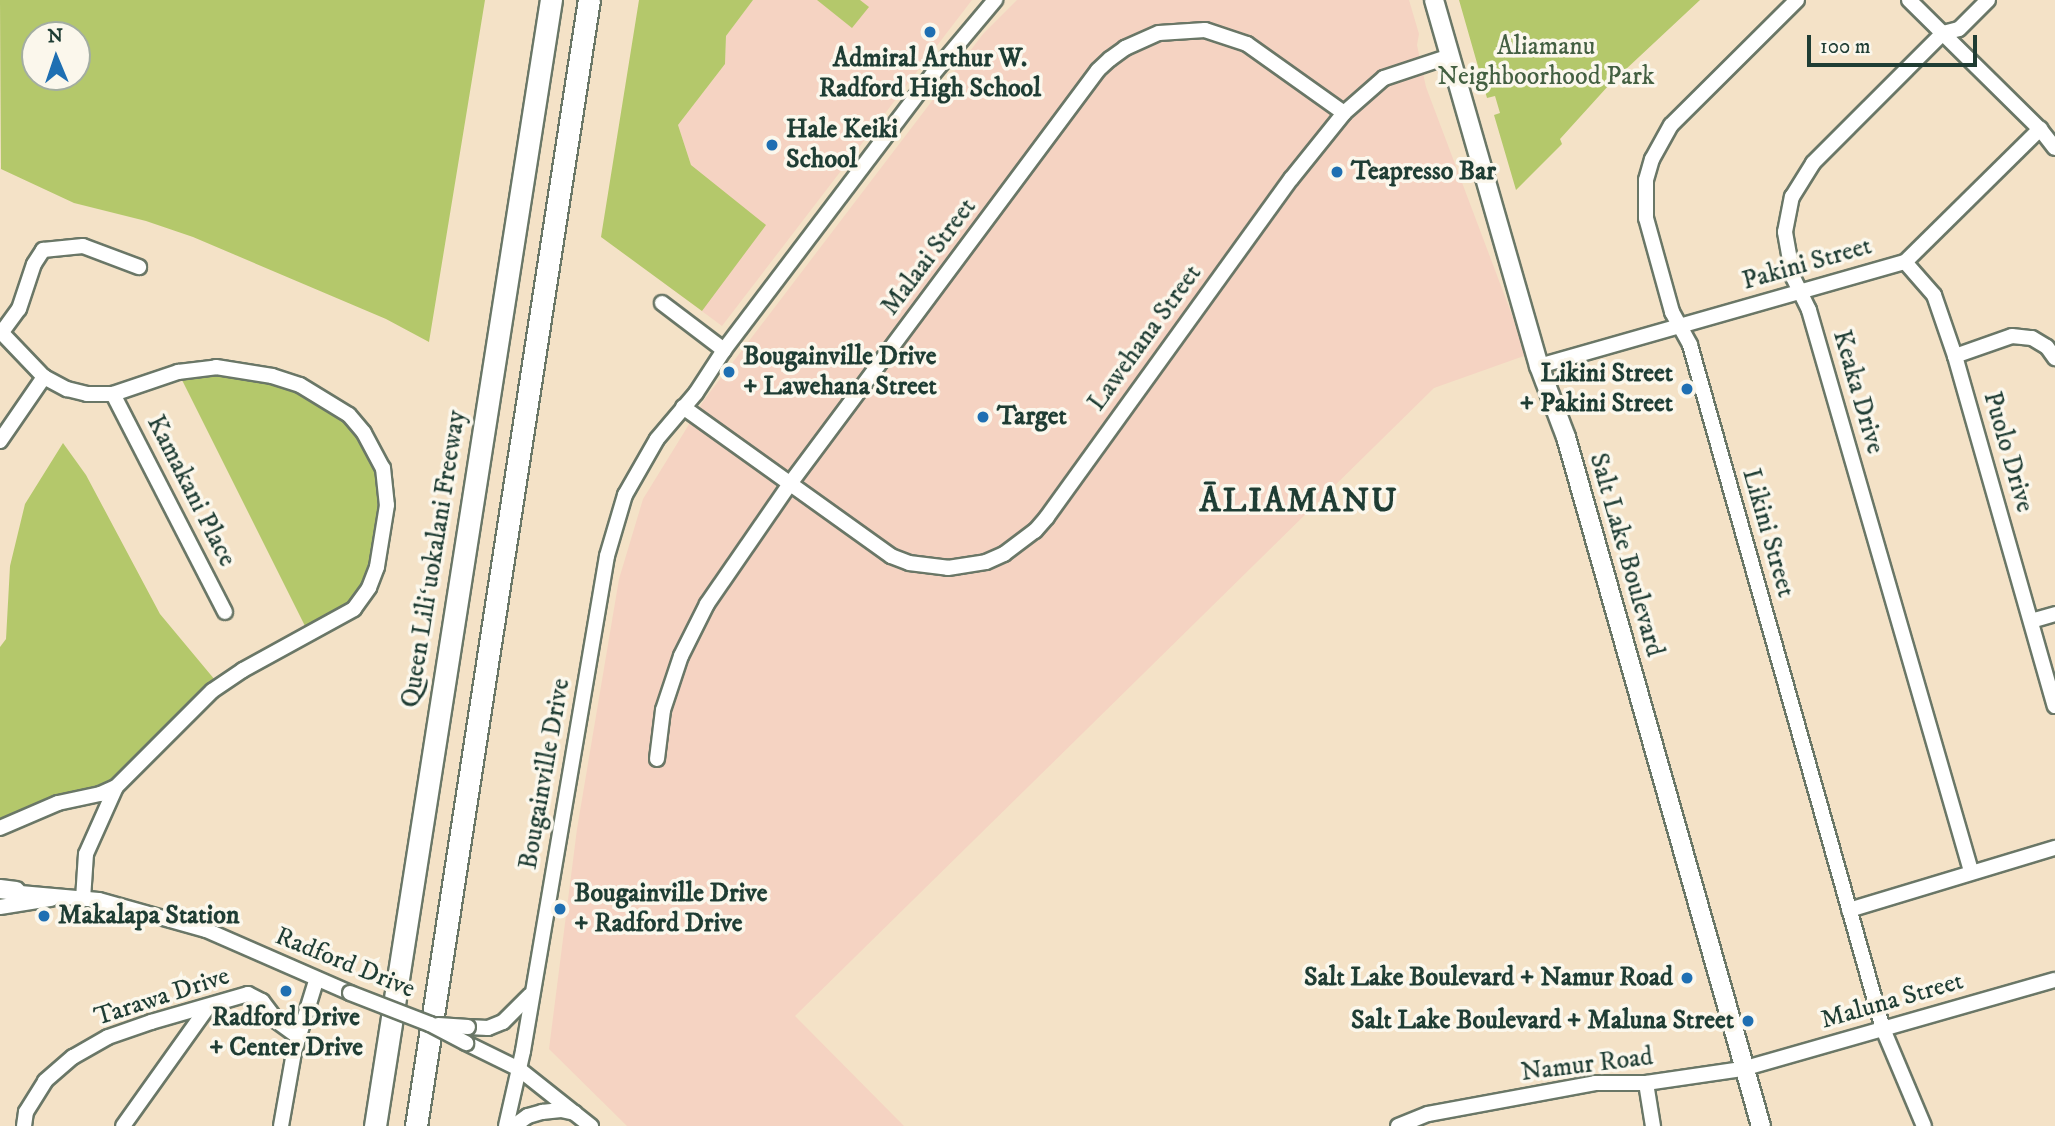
<!DOCTYPE html>
<meta charset="utf-8">
<style>
body{margin:0}
#map{position:relative;width:2055px;height:1126px;overflow:hidden;background:#f4e2c7;font-family:"IM FELL DW Pica",serif}
div>[style]{position:absolute}
.built>*{inset:0;background:#f5d3c2}
.green>*{inset:0;background:#b4c86b}
.roads{filter:drop-shadow(2px 0 #6a7767) drop-shadow(-2px 0 #6a7767) drop-shadow(0 2px #6a7767) drop-shadow(0 -2px #6a7767)}
.minor>*{height:14px;margin:-7px;padding:0 7px;transform-origin:7px;border-radius:7px;background:#fff}
.major>*{height:18px;margin:-9px;padding:0 9px;transform-origin:9px;border-radius:9px;background:#fff}
.highway>*{height:21px;margin:-10.5px;padding:0 10.5px;transform-origin:10.5px;border-radius:10.5px;background:#fff}
.bridges{filter:drop-shadow(2px 0 #6a7767) drop-shadow(-2px 0 #6a7767) drop-shadow(0 2px #6a7767) drop-shadow(0 -2px #6a7767)}
.minor-bridge>*{height:14px;margin:-7px;padding:0 7px;transform-origin:7px;border-radius:7px;background:#fff}
.dots>*{width:19px;height:19px;translate:-50% -50%;box-sizing:border-box;border:4px solid #fbf7ec;border-radius:50%}
span{translate:-50% -50%;white-space:nowrap;text-align:center;line-height:1.15;-webkit-text-stroke:7px #fbf7ec;paint-order:stroke}
.park-label{font-size:26px;color:#446042}
.poi-label{font-size:26px;color:#1f3d34;font-weight:700}
.left{translate:0 -50%;text-align:left}
.right{translate:-100% -50%;text-align:right}
.street-label{font-size:26px;color:#1f3d34}
.district-label{font-size:33px;color:#1f3d34;font-weight:700;letter-spacing:2px}
.north{position:absolute;left:21px;top:21px;width:70px;height:70px;box-sizing:border-box;background:#fbf7ec;border:2px solid #a3ada2;border-radius:50%;rotate:358deg;font-size:19px;font-weight:700;line-height:28px;text-align:center;color:#1f3d34}
.north::after{content:'';display:block;margin:auto;width:24px;height:32px;background:#1f6fb2;clip-path:polygon(50% 0,100% 100%,50% 72%,0 100%)}
.scale{position:absolute;left:1807px;top:35px;width:170px;height:32px;box-sizing:border-box;border:4px solid #1f3d34;border-top:0;padding-left:9px;font-size:21px;line-height:24px;white-space:nowrap;color:#1f3d34;-webkit-text-stroke:5px #fbf7ec;paint-order:stroke}
</style>
<div id="map">
<div class="built">
<i style="clip-path:polygon(753px 0,972px 0,722px 326px,664px 283px,691px 165px,678px 125px,725px 64px,726px 36px)"></i>
<i style="clip-path:polygon(1017px 0,1409px 0,1419px 34px,1417px 45px,1426px 87px,1527px 355px,1434px 388px,795px 1016px,904px 1126px,627px 1126px,549px 1049px,577px 829px,619px 579px,643px 499px,704px 400px,983px 34px)"></i>
</div>
<div class="green">
<i style="clip-path:polygon(evenodd,0 0,485px 0,429px 342px,386px 319px,193px 237px,146px 221px,74px 203px,1px 169px,0 0,35px 35px,77px 35px,77px 77px,35px 77px,35px 35px)"></i>
<i style="clip-path:polygon(639px 0,753px 0,726px 36px,725px 64px,678px 125px,691px 165px,766px 225px,702px 311px,601px 237px)"></i>
<i style="clip-path:polygon(817px 0,860px 0,869px 7px,852px 28px)"></i>
<i style="clip-path:polygon(1459px 0,1700px 0,1609px 85px,1560px 139px,1562px 144px,1516px 190px,1494px 115px,1500px 113px,1495px 96px,1487px 98px)"></i>
<i style="clip-path:polygon(178px 372px,272px 376px,349px 415px,386px 487px,369px 588px,310px 636px)"></i>
<i style="clip-path:polygon(63px 443px,86px 475px,160px 614px,220px 686px,131px 774px,0 828px,0 647px,6px 639px,10px 566px,25px 504px)"></i>
</div>
<div class="roads">
<div class="minor">
<i style="left:1797px;top:0;width:177px;rotate:135.2deg"></i>
<i style="left:1671px;top:125px;width:39px;rotate:119deg"></i>
<i style="left:1652px;top:159px;width:22px;rotate:106deg"></i>
<i style="left:1646px;top:180px;width:38px;rotate:90deg"></i>
<i style="left:1646px;top:218px;width:98px;rotate:74.5deg"></i>
<i style="left:1672px;top:312px;width:38px;rotate:61deg"></i>
<i style="left:1690px;top:345px;width:711px;rotate:74.24deg"></i>
<i style="left:1883px;top:1029px;width:105px;rotate:67.1deg"></i>
<i style="left:1909px;top:0;width:184px;rotate:44.6deg"></i>
<i style="left:2040px;top:129px;width:24px;rotate:52deg"></i>
<i style="left:1905px;top:262px;width:44px;rotate:48.7deg"></i>
<i style="left:1934px;top:295px;width:65px;rotate:71deg"></i>
<i style="left:1955px;top:356px;width:364px;rotate:74.1deg"></i>
<i style="left:662px;top:303px;width:78px;rotate:37.2deg"></i>
<i style="left:0;top:331px;width:64px;rotate:46.3deg"></i>
<i style="left:44px;top:377px;width:26px;rotate:28deg"></i>
<i style="left:67px;top:389px;width:21px;rotate:14deg"></i>
<i style="left:87px;top:394px;width:26px"></i>
<i style="left:113px;top:394px;width:69px;rotate:-18.7deg"></i>
<i style="left:178px;top:372px;width:38px;rotate:-7deg"></i>
<i style="left:216px;top:367px;width:57px;rotate:9.1deg"></i>
<i style="left:272px;top:376px;width:29px;rotate:18deg"></i>
<i style="left:300px;top:385px;width:57px;rotate:31.5deg"></i>
<i style="left:349px;top:415px;width:23px;rotate:50deg"></i>
<i style="left:364px;top:433px;width:40px;rotate:62deg"></i>
<i style="left:383px;top:468px;width:37px;rotate:84deg"></i>
<i style="left:387px;top:505px;width:63px;rotate:99.2deg"></i>
<i style="left:377px;top:567px;width:22px;rotate:111deg"></i>
<i style="left:369px;top:588px;width:26px;rotate:126deg"></i>
<i style="left:354px;top:609px;width:127px;rotate:151.2deg"></i>
<i style="left:243px;top:670px;width:37px;rotate:146deg"></i>
<i style="left:212px;top:691px;width:136px;rotate:135deg"></i>
<i style="left:116px;top:787px;width:17px;rotate:156deg"></i>
<i style="left:100px;top:794px;width:43px;rotate:167.9deg"></i>
<i style="left:58px;top:803px;width:63px;rotate:156.7deg"></i>
<i style="left:2px;top:332px;width:29px;rotate:-54deg"></i>
<i style="left:19px;top:309px;width:47px;rotate:-71.6deg"></i>
<i style="left:34px;top:264px;width:17px;rotate:-57deg"></i>
<i style="left:43px;top:250px;width:40px;rotate:-5.7deg"></i>
<i style="left:83px;top:246px;width:60px;rotate:20.6deg"></i>
<i style="left:1955px;top:356px;width:60px;rotate:-19.3deg"></i>
<i style="left:2012px;top:336px;width:20px;rotate:6deg"></i>
<i style="left:2032px;top:338px;width:17px;rotate:31deg"></i>
<i style="left:2047px;top:347px;width:14px;rotate:54deg"></i>
<i style="left:1539px;top:366px;width:380px;rotate:-15.9deg"></i>
<i style="left:1905px;top:262px;width:190px;rotate:-44.6deg"></i>
<i style="left:113px;top:394px;width:245px;rotate:62.8deg"></i>
<i style="left:683px;top:407px;width:256px;rotate:35.6deg"></i>
<i style="left:891px;top:556px;width:19px;rotate:21deg"></i>
<i style="left:909px;top:563px;width:39px;rotate:7deg"></i>
<i style="left:948px;top:568px;width:38px;rotate:-9deg"></i>
<i style="left:986px;top:562px;width:20px;rotate:-24deg"></i>
<i style="left:1004px;top:554px;width:39px;rotate:-37deg"></i>
<i style="left:1035px;top:531px;width:18px;rotate:-49deg"></i>
<i style="left:1047px;top:517px;width:417px;rotate:-54.2deg"></i>
<i style="left:1291px;top:179px;width:85px;rotate:-51.2deg"></i>
<i style="left:1344px;top:113px;width:53px;rotate:-41.2deg"></i>
<i style="left:1384px;top:78px;width:70px;rotate:-18.4deg"></i>
<i style="left:0;top:441px;width:78px;rotate:-55.5deg"></i>
<i style="left:2031px;top:621px;width:25px;rotate:-16deg"></i>
<i style="left:657px;top:759px;width:49px;rotate:-83deg"></i>
<i style="left:663px;top:710px;width:57px;rotate:-71.6deg"></i>
<i style="left:681px;top:656px;width:58px;rotate:-63.4deg"></i>
<i style="left:707px;top:604px;width:145px;rotate:-55.4deg"></i>
<i style="left:789px;top:485px;width:517px;rotate:-53.33deg"></i>
<i style="left:1098px;top:70px;width:16px;rotate:-43deg"></i>
<i style="left:1110px;top:59px;width:19px;rotate:-36deg"></i>
<i style="left:1125px;top:48px;width:37px;rotate:-24deg"></i>
<i style="left:1159px;top:33px;width:46px;rotate:-3.7deg"></i>
<i style="left:1205px;top:30px;width:44px;rotate:18.4deg"></i>
<i style="left:1247px;top:44px;width:119px;rotate:35.4deg"></i>
<i style="left:1971px;top:871px;width:584px;rotate:-106.11deg"></i>
<i style="left:1809px;top:310px;width:37px;rotate:-116deg"></i>
<i style="left:1793px;top:277px;width:46px;rotate:-100.1deg"></i>
<i style="left:1785px;top:232px;width:36px;rotate:-79deg"></i>
<i style="left:1792px;top:197px;width:40px;rotate:-58deg"></i>
<i style="left:1813px;top:163px;width:184px;rotate:-45deg"></i>
<i style="left:1943px;top:33px;width:16px;rotate:-14deg"></i>
<i style="left:1959px;top:29px;width:41px;rotate:-45deg"></i>
<i style="left:9px;top:892px;width:90px;rotate:5.1deg"></i>
<i style="left:99px;top:900px;width:111px;rotate:15.7deg"></i>
<i style="left:206px;top:930px;width:157px;rotate:23.6deg"></i>
<i style="left:83px;top:899px;width:45px;rotate:-86.2deg"></i>
<i style="left:86px;top:854px;width:73px;rotate:-65.9deg"></i>
<i style="left:0;top:907px;width:52px;rotate:-8.9deg"></i>
<i style="left:1849px;top:910px;width:215px;rotate:-16.8deg"></i>
<i style="left:468px;top:1027px;width:20px;rotate:3deg"></i>
<i style="left:488px;top:1028px;width:16px;rotate:-22deg"></i>
<i style="left:503px;top:1022px;width:38px;rotate:-45deg"></i>
<i style="left:466px;top:1043px;width:59px;rotate:26.1deg"></i>
<i style="left:519px;top:1069px;width:92px;rotate:38.4deg"></i>
<i style="left:1646px;top:1083px;width:44px;rotate:80.8deg"></i>
<i style="left:24px;top:1126px;width:14px;rotate:-82deg"></i>
<i style="left:26px;top:1112px;width:36px;rotate:-58deg"></i>
<i style="left:45px;top:1081px;width:37px;rotate:-41deg"></i>
<i style="left:73px;top:1057px;width:40px;rotate:-29.7deg"></i>
<i style="left:108px;top:1037px;width:46px;rotate:-19.2deg"></i>
<i style="left:151px;top:1022px;width:101px;rotate:-16.1deg"></i>
<i style="left:248px;top:994px;width:16px;rotate:27deg"></i>
<i style="left:262px;top:1001px;width:26px;rotate:53deg"></i>
<i style="left:278px;top:1022px;width:26px;rotate:36deg"></i>
<i style="left:123px;top:1126px;width:146px;rotate:-54.5deg"></i>
<i style="left:281px;top:1126px;width:75px;rotate:-80deg"></i>
<i style="left:294px;top:1052px;width:74px;rotate:-72.8deg"></i>
<i style="left:506px;top:1126px;width:77px;rotate:-77.2deg"></i>
<i style="left:523px;top:1051px;width:502px;rotate:-80.37deg"></i>
<i style="left:607px;top:556px;width:64px;rotate:-73.6deg"></i>
<i style="left:625px;top:495px;width:64px;rotate:-60.3deg"></i>
<i style="left:657px;top:439px;width:60px;rotate:-49.7deg"></i>
<i style="left:696px;top:393px;width:51px;rotate:-56.9deg"></i>
<i style="left:724px;top:350px;width:346px;rotate:-52.9deg"></i>
<i style="left:933px;top:74px;width:97px;rotate:-50deg"></i>
<i style="left:514px;top:1126px;width:17px;rotate:-36deg"></i>
<i style="left:528px;top:1116px;width:15px;rotate:-16deg"></i>
<i style="left:542px;top:1112px;width:19px;rotate:-6deg"></i>
<i style="left:561px;top:1110px;width:14px;rotate:12deg"></i>
<i style="left:1398px;top:1126px;width:32px;rotate:-22deg"></i>
<i style="left:1428px;top:1114px;width:170px;rotate:-10.5deg"></i>
<i style="left:1595px;top:1083px;width:51px"></i>
<i style="left:1646px;top:1083px;width:97px;rotate:-8.3deg"></i>
<i style="left:1742px;top:1069px;width:325px;rotate:-15.9deg"></i>
</div>
<div class="major">
<i style="left:1434px;top:0;width:381px;rotate:74deg"></i>
<i style="left:1539px;top:366px;width:76px;rotate:69.2deg"></i>
<i style="left:1566px;top:437px;width:716px;rotate:74.2deg"></i>
<i style="left:0;top:889px;width:16px;rotate:7deg"></i>
</div>
<div class="highway">
<i style="left:375px;top:1126px;width:1140px;rotate:-81.12deg"></i>
<i style="left:416px;top:1126px;width:1139px;rotate:-81.27deg"></i>
</div>
</div>
<div class="bridges">
<div class="minor-bridge">
<i style="left:350px;top:993px;width:86px;rotate:21.2deg"></i>
<i style="left:430px;top:1024px;width:41px;rotate:27.8deg"></i>
<i style="left:438px;top:1025px;width:30px;rotate:4deg"></i>
</div>
</div>
<div class="dots">
<i style="left:930px;top:32px;background:#1f6fb2"></i>
<i style="left:772px;top:145px;background:#1f6fb2"></i>
<i style="left:1337px;top:172px;background:#1f6fb2"></i>
<i style="left:729px;top:372px;background:#1f6fb2"></i>
<i style="left:1687px;top:389px;background:#1f6fb2"></i>
<i style="left:983px;top:417px;background:#1f6fb2"></i>
<i style="left:560px;top:909px;background:#1f6fb2"></i>
<i style="left:44px;top:916px;background:#1f6fb2"></i>
<i style="left:1687px;top:978px;background:#1f6fb2"></i>
<i style="left:286px;top:991px;background:#1f6fb2"></i>
<i style="left:1748px;top:1021px;background:#1f6fb2"></i>
</div>
<div class="park-label">
<span style="left:1546px;top:62px">Aliamanu<br>Neighboorhood Park</span>
</div>
<div class="poi-label">
<span style="left:930px;top:74px">Admiral Arthur W.<br>Radford High School</span>
<span class="left" style="left:786px;top:145px">Hale Keiki<br>School</span>
<span class="left" style="left:1351px;top:172px">Teapresso Bar</span>
<span class="left" style="left:743px;top:372px">Bougainville Drive<br>+ Lawehana Street</span>
<span class="right" style="left:1673px;top:389px">Likini Street<br>+ Pakini Street</span>
<span class="left" style="left:997px;top:417px">Target</span>
<span class="left" style="left:574px;top:909px">Bougainville Drive<br>+ Radford Drive</span>
<span class="left" style="left:58px;top:916px">Makalapa Station</span>
<span class="right" style="left:1673px;top:978px">Salt Lake Boulevard + Namur Road</span>
<span style="left:286px;top:1033px">Radford Drive<br>+ Center Drive</span>
<span class="right" style="left:1734px;top:1021px">Salt Lake Boulevard + Maluna Street</span>
</div>
<div class="street-label">
<span style="left:929px;top:257px;rotate:-53deg">Malaai Street</span>
<span style="left:1807px;top:264px;rotate:-16deg">Pakini Street</span>
<span style="left:1145px;top:338px;rotate:-54deg">Lawehana Street</span>
<span style="left:1858px;top:392px;rotate:74deg">Keaka Drive</span>
<span style="left:2008px;top:452px;rotate:74deg">Puolo Drive</span>
<span style="left:191px;top:491px;rotate:63deg">Kamakani Place</span>
<span style="left:1768px;top:533px;rotate:74deg">Likini Street</span>
<span style="left:1626px;top:555px;rotate:74deg">Salt Lake Boulevard</span>
<span style="left:434px;top:559px;rotate:-81deg">Queen Liliʻuokalani Freeway</span>
<span style="left:545px;top:774px;rotate:-80deg">Bougainville Drive</span>
<span style="left:345px;top:963px;rotate:22deg">Radford Drive</span>
<span style="left:162px;top:997px;rotate:-18deg">Tarawa Drive</span>
<span style="left:1892px;top:1001px;rotate:-16deg">Maluna Street</span>
<span style="left:1587px;top:1065px;rotate:-7deg">Namur Road</span>
</div>
<div class="district-label">
<span style="left:1299px;top:502px">ĀLIAMANU</span>
</div>
<div class="north">N</div>
<div class="scale">100 m</div>
</div>
